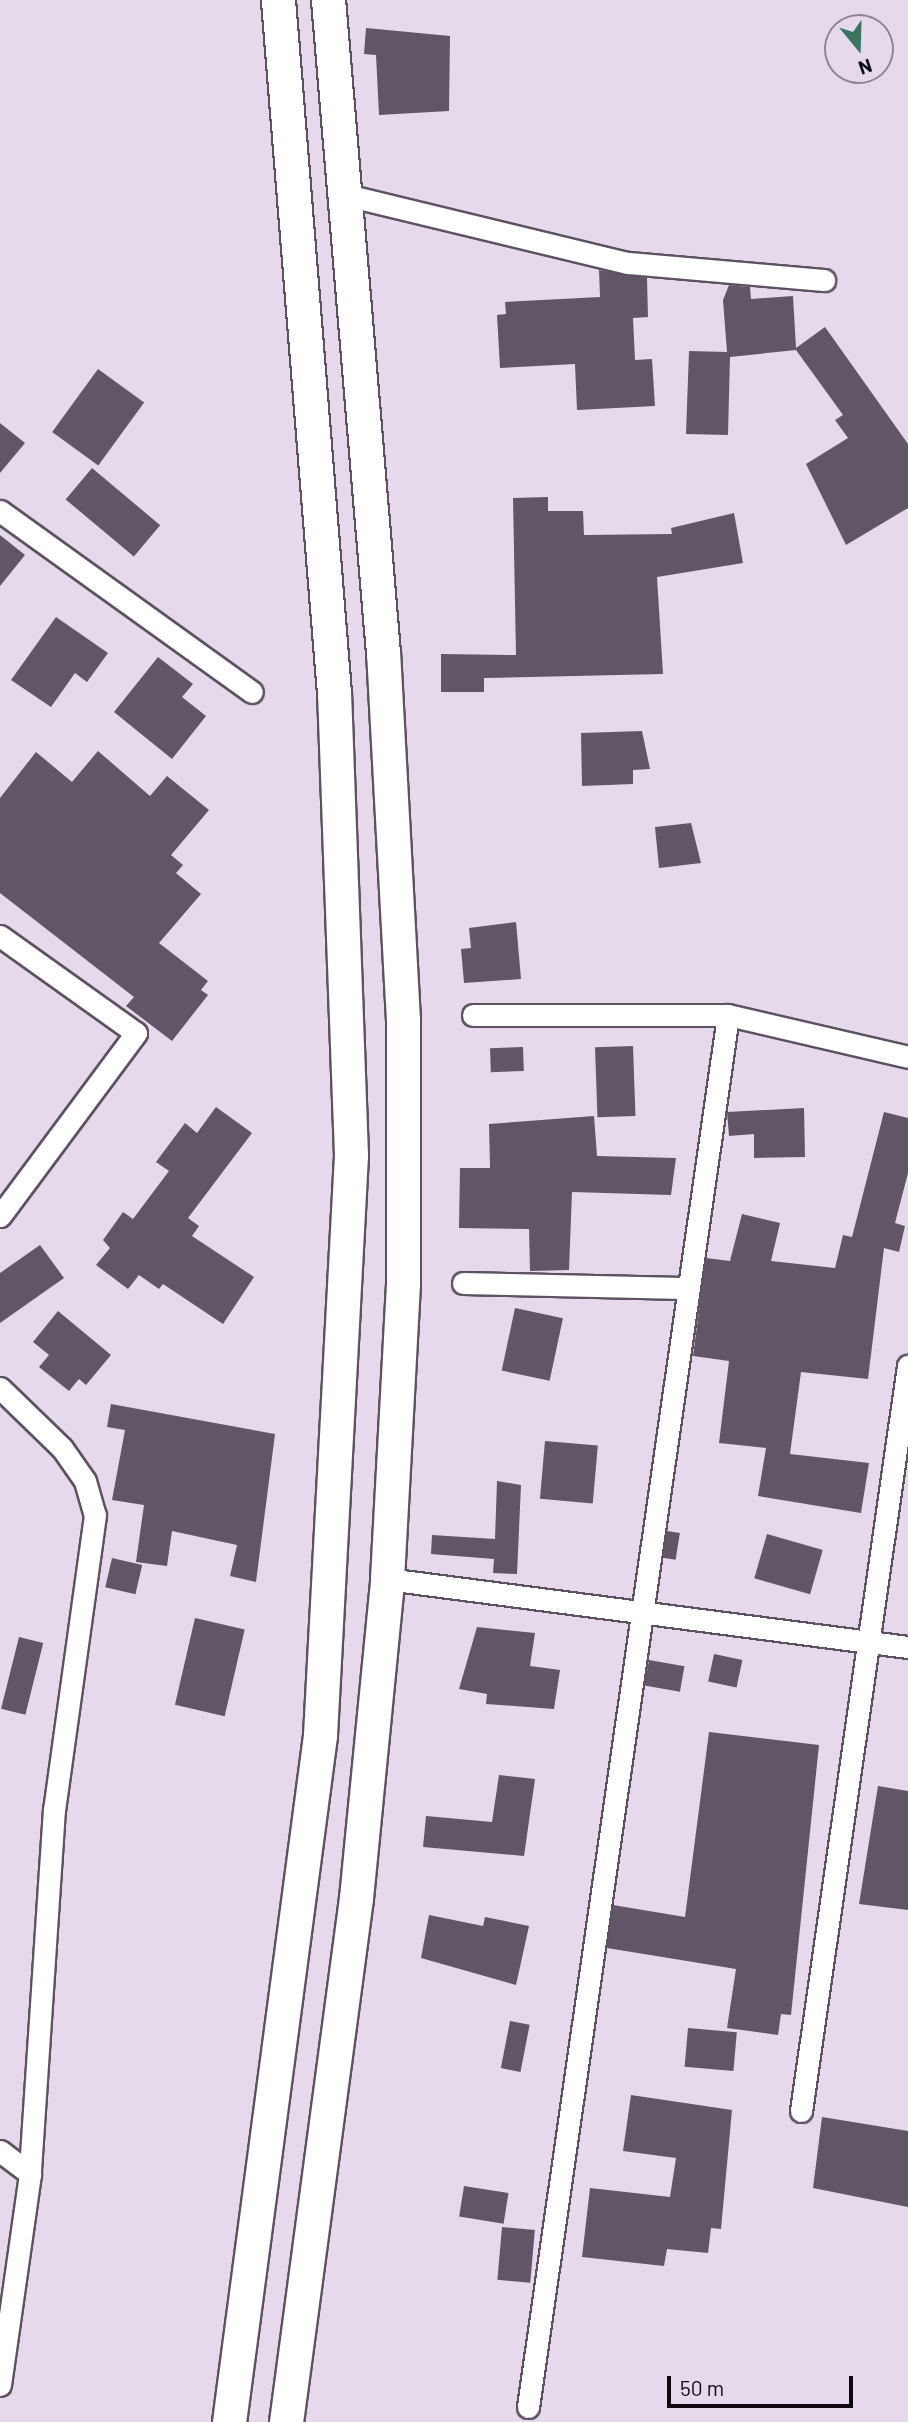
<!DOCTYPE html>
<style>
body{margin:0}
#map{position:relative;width:908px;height:2422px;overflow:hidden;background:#e6d9eb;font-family:Barlow,sans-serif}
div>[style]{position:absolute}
.building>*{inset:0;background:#605665;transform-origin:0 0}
.roads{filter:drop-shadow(2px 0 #5d5261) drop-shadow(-2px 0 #5d5261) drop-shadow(0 2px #5d5261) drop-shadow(0 -2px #5d5261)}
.street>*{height:21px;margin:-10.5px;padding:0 10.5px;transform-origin:10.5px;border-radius:10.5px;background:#fff}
.primary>*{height:33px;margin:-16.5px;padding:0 16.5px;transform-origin:16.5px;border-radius:16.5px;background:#fff}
span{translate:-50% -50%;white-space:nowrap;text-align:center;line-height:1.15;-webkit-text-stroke:7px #e6d9eb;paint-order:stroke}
.north{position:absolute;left:824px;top:14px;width:70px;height:70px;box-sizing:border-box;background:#e6d9eb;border:2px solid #908693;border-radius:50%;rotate:161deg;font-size:19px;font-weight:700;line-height:28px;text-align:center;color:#0e0a10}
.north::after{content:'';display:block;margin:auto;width:24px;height:32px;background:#3a755f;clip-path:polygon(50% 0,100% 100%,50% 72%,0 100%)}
.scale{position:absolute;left:667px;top:2376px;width:186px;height:32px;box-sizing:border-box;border:4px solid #0e0a10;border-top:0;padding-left:9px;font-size:21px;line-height:24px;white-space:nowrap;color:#0e0a10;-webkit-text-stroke:5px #e6d9eb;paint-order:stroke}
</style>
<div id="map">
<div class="building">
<i style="clip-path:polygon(366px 28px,450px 36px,449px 111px,379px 115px,376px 55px,364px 54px)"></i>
<i style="clip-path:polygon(599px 270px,647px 278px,648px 317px,633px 318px,635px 360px,652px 359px,655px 406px,577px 410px,575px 364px,500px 368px,497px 315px,506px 314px,505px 302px,600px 297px)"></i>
<i style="clip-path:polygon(729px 285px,750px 287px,751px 299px,793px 296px,796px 348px,825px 327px,908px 444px,908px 508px,846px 545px,806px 464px,848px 438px,835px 420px,843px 415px,796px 350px,730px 357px,728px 435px,686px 434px,689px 351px,727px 352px,723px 300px)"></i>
<i style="left:98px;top:369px;width:57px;height:78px;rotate:36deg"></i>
<i style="clip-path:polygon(0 423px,25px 443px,0 473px)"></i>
<i style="left:92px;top:468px;width:89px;height:41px;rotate:40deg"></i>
<i style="clip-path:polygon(548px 497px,548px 511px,583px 511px,584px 535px,672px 534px,671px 528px,734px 513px,743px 563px,657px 577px,663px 674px,484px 678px,484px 692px,441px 692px,441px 654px,516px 655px,513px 498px)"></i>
<i style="clip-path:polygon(0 535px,25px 555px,0 586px)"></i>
<i style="clip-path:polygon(56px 617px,108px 653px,87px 682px,75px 673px,51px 707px,11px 680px)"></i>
<i style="clip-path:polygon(158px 657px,193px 684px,182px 697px,206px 716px,172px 759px,114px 712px)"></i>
<i style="clip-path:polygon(642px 731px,650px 769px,633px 770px,633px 784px,582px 786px,581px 733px)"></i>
<i style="clip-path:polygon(98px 751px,150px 796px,167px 776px,209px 810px,171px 855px,183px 865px,176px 873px,201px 894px,159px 943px,208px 981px,201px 990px,208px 995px,172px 1041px,126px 1006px,134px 997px,0 893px,0 798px,36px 752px,72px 782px)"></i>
<i style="clip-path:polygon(691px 823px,701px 863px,659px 868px,655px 827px)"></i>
<i style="clip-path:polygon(516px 922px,521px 979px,464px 983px,461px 949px,471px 948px,469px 928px)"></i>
<i style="left:633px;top:1046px;width:70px;height:38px;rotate:88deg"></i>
<i style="left:523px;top:1047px;width:24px;height:33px;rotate:88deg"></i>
<i style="clip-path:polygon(216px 1107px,252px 1133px,188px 1218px,199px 1226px,192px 1236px,254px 1277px,223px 1324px,163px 1284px,159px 1289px,139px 1275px,128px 1289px,96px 1265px,110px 1248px,103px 1240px,123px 1212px,133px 1219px,169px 1171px,156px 1162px,185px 1123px,197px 1133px)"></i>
<i style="clip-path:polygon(804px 1108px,805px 1157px,754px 1158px,754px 1134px,729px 1136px,727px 1112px)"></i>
<i style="clip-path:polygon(884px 1112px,908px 1118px,908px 1173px,895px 1223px,905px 1226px,899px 1252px,884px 1248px,868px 1379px,801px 1372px,790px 1454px,869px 1463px,861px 1513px,758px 1496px,766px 1448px,719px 1443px,729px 1361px,693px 1356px,706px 1258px,730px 1261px,742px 1214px,780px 1223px,771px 1261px,835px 1268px,843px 1235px,852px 1237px)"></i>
<i style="clip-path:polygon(594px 1116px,597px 1156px,676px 1158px,671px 1195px,572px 1192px,569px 1270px,530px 1271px,529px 1229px,459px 1228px,460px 1168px,490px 1168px,489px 1124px)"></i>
<i style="clip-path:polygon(40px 1245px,64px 1278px,0 1323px,0 1273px)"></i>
<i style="left:515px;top:1308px;width:49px;height:64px;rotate:12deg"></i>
<i style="clip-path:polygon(58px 1311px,111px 1355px,86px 1385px,79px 1379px,69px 1391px,39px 1367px,49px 1355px,33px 1342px)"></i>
<i style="clip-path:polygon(111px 1404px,275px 1434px,256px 1582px,230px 1576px,237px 1545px,172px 1531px,167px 1566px,136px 1562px,144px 1505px,112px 1500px,125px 1430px,107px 1427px)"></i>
<i style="left:545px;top:1441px;width:53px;height:58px;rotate:5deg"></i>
<i style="clip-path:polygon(497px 1481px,521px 1485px,517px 1574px,493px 1573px,494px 1559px,431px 1554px,432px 1535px,495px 1539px)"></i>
<i style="left:667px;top:1531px;width:13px;height:27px;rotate:9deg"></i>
<i style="left:767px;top:1534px;width:58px;height:46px;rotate:16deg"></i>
<i style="left:112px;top:1558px;width:31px;height:30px;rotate:13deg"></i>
<i style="left:195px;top:1618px;width:51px;height:89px;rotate:13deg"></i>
<i style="clip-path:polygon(477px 1627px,535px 1633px,530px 1666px,560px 1670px,554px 1709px,486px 1704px,487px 1694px,459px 1689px)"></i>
<i style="left:19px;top:1637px;width:25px;height:74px;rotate:14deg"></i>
<i style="left:714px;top:1654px;width:29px;height:28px;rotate:12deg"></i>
<i style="left:649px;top:1660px;width:36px;height:26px;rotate:10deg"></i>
<i style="clip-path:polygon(709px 1732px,819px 1745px,791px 2015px,781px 2014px,778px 2035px,727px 2028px,736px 1969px,607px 1948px,613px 1905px,685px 1917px)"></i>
<i style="clip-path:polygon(499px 1775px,535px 1779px,524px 1856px,423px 1847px,426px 1816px,492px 1822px)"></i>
<i style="clip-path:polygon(878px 1786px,908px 1791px,908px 1910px,859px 1904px)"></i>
<i style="clip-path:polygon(429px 1915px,483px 1926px,485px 1917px,529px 1926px,516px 1985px,421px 1958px)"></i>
<i style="left:510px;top:2021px;width:20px;height:48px;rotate:11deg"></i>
<i style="left:688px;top:2028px;width:49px;height:39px;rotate:5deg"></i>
<i style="clip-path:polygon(631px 2095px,732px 2110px,721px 2229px,711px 2228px,708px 2253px,667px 2249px,664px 2266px,582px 2257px,590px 2188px,670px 2197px,676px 2158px,623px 2151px)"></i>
<i style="clip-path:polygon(822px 2117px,908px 2131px,908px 2207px,813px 2188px)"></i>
<i style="left:464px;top:2186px;width:45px;height:31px;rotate:9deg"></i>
<i style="left:502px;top:2227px;width:33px;height:53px;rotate:5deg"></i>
</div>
<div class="roads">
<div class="street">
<i style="left:346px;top:195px;width:290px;rotate:13.6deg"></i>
<i style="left:628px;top:263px;width:197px;rotate:5deg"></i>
<i style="left:0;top:511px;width:310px;rotate:35.7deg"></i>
<i style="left:0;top:936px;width:167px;rotate:35.5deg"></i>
<i style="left:136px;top:1033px;width:228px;rotate:126.6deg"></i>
<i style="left:473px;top:1015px;width:255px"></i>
<i style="left:728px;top:1015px;width:185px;rotate:13.1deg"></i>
<i style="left:463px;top:1283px;width:221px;rotate:1.3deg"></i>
<i style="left:0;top:1388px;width:86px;rotate:44.1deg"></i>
<i style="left:62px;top:1448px;width:40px;rotate:55.1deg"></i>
<i style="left:85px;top:1481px;width:35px;rotate:74deg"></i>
<i style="left:95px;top:1515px;width:297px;rotate:97.9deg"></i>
<i style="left:54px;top:1809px;width:366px;rotate:93.8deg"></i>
<i style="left:30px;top:2174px;width:213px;rotate:98.1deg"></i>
<i style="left:387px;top:1579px;width:525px;rotate:7.44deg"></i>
<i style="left:801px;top:2111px;width:753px;rotate:-81.83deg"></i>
<i style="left:0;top:2151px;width:38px;rotate:37deg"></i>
<i style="left:528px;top:2407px;width:1406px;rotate:-81.82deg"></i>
</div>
<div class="primary">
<i style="left:229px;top:2422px;width:693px;rotate:-82.45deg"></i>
<i style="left:320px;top:1735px;width:581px;rotate:-86.94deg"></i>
<i style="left:351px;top:1155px;width:462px;rotate:-92.1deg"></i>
<i style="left:334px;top:693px;width:695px;rotate:-94.62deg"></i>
<i style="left:286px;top:2422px;width:529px;rotate:-82.39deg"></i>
<i style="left:356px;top:1898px;width:321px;rotate:-84.4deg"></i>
<i style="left:387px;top:1579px;width:297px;rotate:-86.9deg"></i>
<i style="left:403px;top:1282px;width:262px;rotate:-90deg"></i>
<i style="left:403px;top:1020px;width:368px;rotate:-93.1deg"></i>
<i style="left:383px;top:653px;width:655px;rotate:-94.81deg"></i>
</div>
</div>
<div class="north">N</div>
<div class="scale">50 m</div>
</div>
